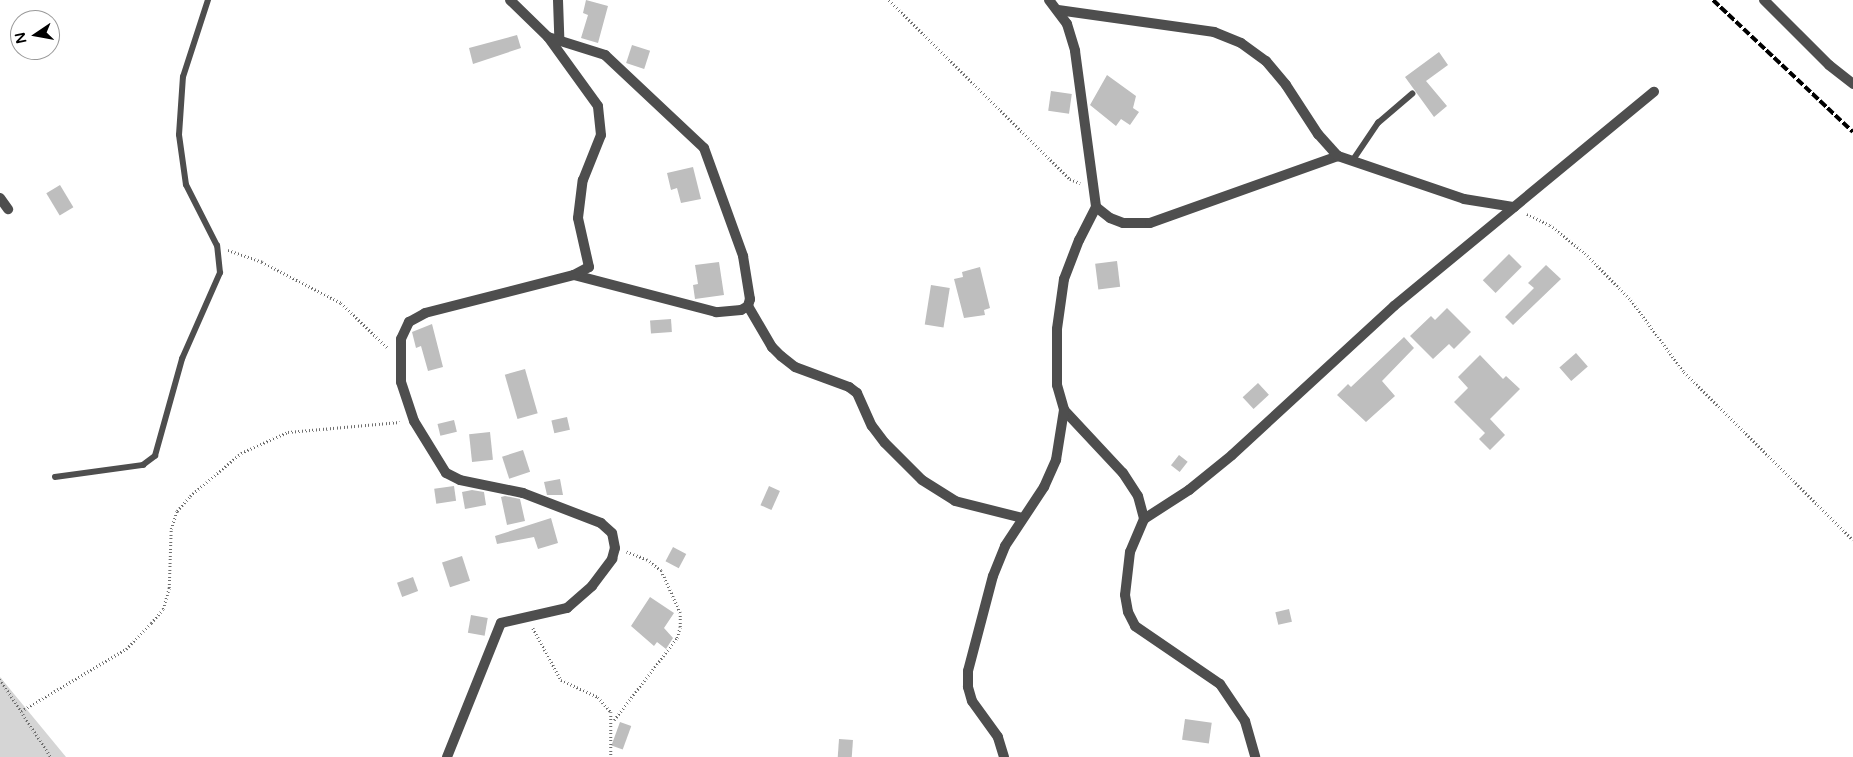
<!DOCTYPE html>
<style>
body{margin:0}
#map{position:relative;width:1853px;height:757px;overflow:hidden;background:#fff;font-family:"Varela Round",sans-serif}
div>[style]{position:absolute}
.green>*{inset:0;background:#d5d5d5}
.building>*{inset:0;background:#bebebe;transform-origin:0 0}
.path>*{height:2.5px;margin-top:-1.25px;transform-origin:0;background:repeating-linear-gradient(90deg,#707070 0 1px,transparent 0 3.5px)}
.service>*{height:5.5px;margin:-2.75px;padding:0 2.75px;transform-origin:2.75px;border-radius:2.75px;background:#4e4e4e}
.minor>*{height:10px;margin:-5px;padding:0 5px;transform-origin:5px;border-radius:5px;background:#4e4e4e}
.rail>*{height:4px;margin-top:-2px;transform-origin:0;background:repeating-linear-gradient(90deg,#000 0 8px,transparent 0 10.5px)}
span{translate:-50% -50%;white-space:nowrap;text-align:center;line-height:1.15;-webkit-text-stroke:5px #fff;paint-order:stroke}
.north{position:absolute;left:10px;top:10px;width:50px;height:50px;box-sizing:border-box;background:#fff;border:1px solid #999;border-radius:50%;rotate:258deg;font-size:14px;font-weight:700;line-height:20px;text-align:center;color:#000}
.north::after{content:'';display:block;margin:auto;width:18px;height:22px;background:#000;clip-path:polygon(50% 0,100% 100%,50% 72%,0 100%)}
</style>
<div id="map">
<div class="green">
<i style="clip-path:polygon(0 677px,66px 757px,0 757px)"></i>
</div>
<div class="building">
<i style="clip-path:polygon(586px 0,608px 6px,598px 43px,581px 38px,588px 15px,583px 13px)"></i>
<i style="clip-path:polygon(517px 35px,521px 48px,473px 64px,469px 48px)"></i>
<i style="left:632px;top:45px;width:19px;height:19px;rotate:18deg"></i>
<i style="clip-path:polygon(1439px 52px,1448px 65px,1426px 81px,1447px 106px,1434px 117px,1405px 77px)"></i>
<i style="clip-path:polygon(1107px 75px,1136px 96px,1133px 108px,1139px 112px,1130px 125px,1121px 119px,1116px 126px,1090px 105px)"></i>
<i style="left:1051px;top:91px;width:21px;height:20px;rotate:8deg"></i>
<i style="clip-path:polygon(693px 167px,701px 199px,681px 203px,677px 188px,671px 190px,667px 173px)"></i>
<i style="left:60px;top:185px;width:26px;height:16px;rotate:59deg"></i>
<i style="left:1509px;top:254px;width:18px;height:37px;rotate:45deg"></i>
<i style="left:1117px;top:261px;width:26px;height:22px;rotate:83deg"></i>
<i style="clip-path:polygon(719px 262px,724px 295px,695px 299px,693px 285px,698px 284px,695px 265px)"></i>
<i style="clip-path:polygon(1546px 265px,1561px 279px,1513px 325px,1505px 317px,1534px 288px,1528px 283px)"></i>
<i style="clip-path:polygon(980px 267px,990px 308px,984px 310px,985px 315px,964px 318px,954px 279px,963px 277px,962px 272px)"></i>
<i style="left:931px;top:285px;width:19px;height:40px;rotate:9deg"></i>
<i style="clip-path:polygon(1447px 308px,1471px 332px,1454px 349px,1449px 344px,1433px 359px,1410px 336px,1431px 316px,1435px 320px)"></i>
<i style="left:671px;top:319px;width:13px;height:21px;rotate:86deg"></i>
<i style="clip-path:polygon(432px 324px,443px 367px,428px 371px,421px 346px,416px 348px,412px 332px)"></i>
<i style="clip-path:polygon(1404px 337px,1414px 348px,1382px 381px,1395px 396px,1366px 422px,1337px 395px,1348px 384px,1351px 387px)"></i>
<i style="left:1576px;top:353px;width:18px;height:22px;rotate:49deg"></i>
<i style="clip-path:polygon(1480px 355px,1503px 379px,1506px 376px,1520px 389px,1490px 419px,1505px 435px,1490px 450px,1479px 439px,1485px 433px,1454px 402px,1468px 388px,1458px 377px)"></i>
<i style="left:525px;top:369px;width:46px;height:21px;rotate:74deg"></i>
<i style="left:1258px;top:383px;width:16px;height:21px;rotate:47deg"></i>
<i style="left:567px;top:417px;width:13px;height:16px;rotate:77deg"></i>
<i style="left:454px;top:420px;width:12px;height:17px;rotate:76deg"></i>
<i style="left:490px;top:432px;width:28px;height:21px;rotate:84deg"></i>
<i style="left:523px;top:450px;width:23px;height:22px;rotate:72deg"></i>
<i style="left:1179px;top:455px;width:11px;height:13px;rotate:38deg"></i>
<i style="clip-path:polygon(560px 479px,563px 495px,547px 495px,544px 482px)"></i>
<i style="left:454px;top:486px;width:15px;height:20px;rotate:82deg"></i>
<i style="left:769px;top:486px;width:12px;height:21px;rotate:24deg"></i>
<i style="clip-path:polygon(472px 490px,484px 492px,486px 505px,465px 509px,462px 492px)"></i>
<i style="clip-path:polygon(505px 496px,520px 499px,525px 521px,507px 525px,501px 497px)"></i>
<i style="clip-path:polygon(551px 518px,558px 543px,538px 549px,534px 537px,497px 544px,495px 536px)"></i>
<i style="left:673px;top:547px;width:15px;height:16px;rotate:28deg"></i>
<i style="left:462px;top:556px;width:26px;height:21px;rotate:72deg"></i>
<i style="left:413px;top:577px;width:15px;height:17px;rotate:70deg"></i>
<i style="clip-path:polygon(650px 597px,674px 613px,664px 628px,673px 638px,666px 649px,657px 642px,654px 646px,631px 626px)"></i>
<i style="left:1289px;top:609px;width:13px;height:14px;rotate:77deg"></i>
<i style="left:471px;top:615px;width:17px;height:18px;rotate:10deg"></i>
<i style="left:1185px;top:719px;width:27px;height:21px;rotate:8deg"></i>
<i style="left:620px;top:722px;width:12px;height:25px;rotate:20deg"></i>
<i style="left:839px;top:739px;width:14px;height:18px;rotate:4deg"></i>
</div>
<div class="path">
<i style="left:889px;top:0;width:255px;rotate:44.7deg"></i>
<i style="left:1070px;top:179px;width:11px;rotate:22deg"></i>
<i style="left:1527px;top:214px;width:25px;rotate:26deg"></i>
<i style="left:1550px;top:225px;width:45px;rotate:38.7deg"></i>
<i style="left:1585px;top:253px;width:66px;rotate:45.6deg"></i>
<i style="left:1631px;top:300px;width:89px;rotate:53.6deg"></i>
<i style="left:1684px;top:372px;width:238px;rotate:44.8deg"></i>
<i style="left:228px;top:250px;width:36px;rotate:19deg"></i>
<i style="left:262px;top:262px;width:89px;rotate:27.4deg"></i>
<i style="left:341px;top:303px;width:66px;rotate:43.8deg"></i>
<i style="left:533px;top:628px;width:59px;rotate:61.7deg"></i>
<i style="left:561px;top:680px;width:41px;rotate:24.7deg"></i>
<i style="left:598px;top:697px;width:20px;rotate:49deg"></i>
<i style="left:611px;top:712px;width:45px;rotate:90deg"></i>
<i style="left:0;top:679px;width:93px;rotate:56.8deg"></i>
<i style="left:21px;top:711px;width:122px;rotate:-30.6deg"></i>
<i style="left:126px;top:649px;width:36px;rotate:-46deg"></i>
<i style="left:151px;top:623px;width:18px;rotate:-49deg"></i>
<i style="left:163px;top:609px;width:22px;rotate:-74deg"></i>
<i style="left:169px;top:588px;width:59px;rotate:-88.1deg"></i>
<i style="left:171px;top:529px;width:19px;rotate:-72deg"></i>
<i style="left:177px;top:511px;width:20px;rotate:-49deg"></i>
<i style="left:190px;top:496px;width:67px;rotate:-40.1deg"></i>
<i style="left:241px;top:453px;width:51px;rotate:-24.1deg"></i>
<i style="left:288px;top:432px;width:112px;rotate:-5.1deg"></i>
<i style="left:614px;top:720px;width:103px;rotate:-52.5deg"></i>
<i style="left:677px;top:638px;width:11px;rotate:-75deg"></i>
<i style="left:680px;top:627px;width:14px;rotate:-90deg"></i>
<i style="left:680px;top:613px;width:46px;rotate:-114.3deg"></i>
<i style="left:661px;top:571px;width:18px;rotate:-142deg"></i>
<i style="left:647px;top:560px;width:22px;rotate:-159deg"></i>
</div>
<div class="service">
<i style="left:1353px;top:160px;width:45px;rotate:-56deg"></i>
<i style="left:1378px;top:123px;width:45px;rotate:-40.5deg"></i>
<i style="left:55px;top:477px;width:89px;rotate:-7.8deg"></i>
<i style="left:143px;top:465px;width:15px;rotate:-37deg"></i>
<i style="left:155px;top:456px;width:101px;rotate:-74.4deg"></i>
<i style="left:182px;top:359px;width:94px;rotate:-66.2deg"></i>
<i style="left:220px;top:273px;width:27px;rotate:-96deg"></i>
<i style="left:217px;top:246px;width:68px;rotate:-116.9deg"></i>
<i style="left:186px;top:185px;width:50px;rotate:-98deg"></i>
<i style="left:179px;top:135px;width:58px;rotate:-86.1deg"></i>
<i style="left:183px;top:77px;width:81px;rotate:-72deg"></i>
</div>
<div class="minor">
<i style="left:558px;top:0;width:38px;rotate:88deg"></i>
<i style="left:1049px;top:0;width:30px;rotate:53deg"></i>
<i style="left:1067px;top:24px;width:28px;rotate:73deg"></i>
<i style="left:1075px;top:51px;width:157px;rotate:82.3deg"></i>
<i style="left:1096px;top:207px;width:18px;rotate:38deg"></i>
<i style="left:1110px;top:218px;width:14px;rotate:21deg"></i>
<i style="left:1123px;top:223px;width:27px"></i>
<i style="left:1150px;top:223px;width:200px;rotate:-19.6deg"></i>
<i style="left:1338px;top:156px;width:133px;rotate:18.8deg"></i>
<i style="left:1464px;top:199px;width:51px;rotate:9.1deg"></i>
<i style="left:1764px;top:0;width:92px;rotate:45deg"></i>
<i style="left:1829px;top:65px;width:31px;rotate:38deg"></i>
<i style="left:1058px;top:10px;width:158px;rotate:8deg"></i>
<i style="left:1214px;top:32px;width:29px;rotate:22deg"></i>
<i style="left:1241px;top:43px;width:31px;rotate:36deg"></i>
<i style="left:1266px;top:61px;width:31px;rotate:50deg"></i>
<i style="left:1286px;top:85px;width:59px;rotate:56.9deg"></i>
<i style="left:1318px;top:134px;width:30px;rotate:48deg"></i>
<i style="left:548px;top:37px;width:60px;rotate:17.5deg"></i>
<i style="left:605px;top:55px;width:136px;rotate:43.2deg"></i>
<i style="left:704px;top:148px;width:115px;rotate:70.1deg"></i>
<i style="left:743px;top:256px;width:44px;rotate:80.8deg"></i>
<i style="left:750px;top:299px;width:7px;rotate:106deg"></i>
<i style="left:748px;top:306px;width:8px;rotate:150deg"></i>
<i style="left:741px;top:310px;width:25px;rotate:175deg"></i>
<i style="left:716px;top:312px;width:147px;rotate:-165.4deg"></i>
<i style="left:0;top:198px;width:14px;rotate:54deg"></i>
<i style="left:1096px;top:207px;width:37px;rotate:117deg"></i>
<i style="left:1079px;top:240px;width:42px;rotate:111deg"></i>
<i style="left:1064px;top:279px;width:50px;rotate:98deg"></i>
<i style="left:1057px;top:329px;width:56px;rotate:90deg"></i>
<i style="left:1057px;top:385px;width:26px;rotate:74deg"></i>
<i style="left:1064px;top:410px;width:86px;rotate:46.9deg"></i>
<i style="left:1123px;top:473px;width:27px;rotate:57deg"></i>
<i style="left:1138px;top:496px;width:24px;rotate:75deg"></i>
<i style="left:1144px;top:519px;width:36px;rotate:113deg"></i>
<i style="left:1130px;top:552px;width:43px;rotate:96.6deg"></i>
<i style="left:1125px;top:595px;width:17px;rotate:80deg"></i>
<i style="left:1128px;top:612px;width:16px;rotate:63deg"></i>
<i style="left:1135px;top:626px;width:103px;rotate:34.3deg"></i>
<i style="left:1220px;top:684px;width:45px;rotate:56deg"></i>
<i style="left:1245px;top:721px;width:37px;rotate:74deg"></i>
<i style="left:748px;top:306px;width:48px;rotate:59.7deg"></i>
<i style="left:772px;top:347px;width:13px;rotate:45deg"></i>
<i style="left:781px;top:356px;width:18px;rotate:38deg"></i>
<i style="left:795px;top:367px;width:58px;rotate:20.3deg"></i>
<i style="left:849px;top:387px;width:10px;rotate:37deg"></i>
<i style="left:857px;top:393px;width:36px;rotate:66deg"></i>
<i style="left:872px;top:426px;width:21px;rotate:53deg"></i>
<i style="left:885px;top:443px;width:52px;rotate:45deg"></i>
<i style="left:922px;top:480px;width:39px;rotate:32deg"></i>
<i style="left:955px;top:501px;width:69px;rotate:14.2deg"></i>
<i style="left:1144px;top:519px;width:54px;rotate:-32.8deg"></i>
<i style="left:1189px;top:490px;width:55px;rotate:-39.1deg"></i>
<i style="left:1232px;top:455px;width:220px;rotate:-42.6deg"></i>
<i style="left:1394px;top:306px;width:337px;rotate:-39.5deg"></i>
<i style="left:447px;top:757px;width:144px;rotate:-68.1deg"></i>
<i style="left:501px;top:623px;width:68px;rotate:-12.8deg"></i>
<i style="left:567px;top:608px;width:33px;rotate:-41deg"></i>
<i style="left:592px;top:586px;width:34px;rotate:-53deg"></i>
<i style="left:612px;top:559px;width:11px;rotate:-75deg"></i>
<i style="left:615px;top:548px;width:15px;rotate:-101deg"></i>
<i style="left:612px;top:533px;width:15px;rotate:-138deg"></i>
<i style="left:601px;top:523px;width:84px;rotate:-159deg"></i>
<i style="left:523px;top:493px;width:64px;rotate:-168.3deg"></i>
<i style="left:460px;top:480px;width:16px;rotate:-153deg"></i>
<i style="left:446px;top:473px;width:61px;rotate:-121.6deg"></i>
<i style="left:414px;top:421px;width:41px;rotate:-108.4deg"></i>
<i style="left:401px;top:382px;width:43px;rotate:-90deg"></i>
<i style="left:401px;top:339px;width:19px;rotate:-65deg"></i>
<i style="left:409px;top:322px;width:18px;rotate:-29deg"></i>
<i style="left:425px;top:313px;width:154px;rotate:-14.3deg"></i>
<i style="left:574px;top:275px;width:17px;rotate:-28deg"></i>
<i style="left:589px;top:267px;width:50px;rotate:-102.7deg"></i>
<i style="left:578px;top:218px;width:38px;rotate:-83deg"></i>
<i style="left:583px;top:180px;width:48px;rotate:-68.2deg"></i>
<i style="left:601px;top:135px;width:29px;rotate:-96deg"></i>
<i style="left:598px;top:106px;width:85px;rotate:-125.9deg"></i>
<i style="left:548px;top:37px;width:53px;rotate:-135.8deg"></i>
<i style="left:1004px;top:757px;width:21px;rotate:-107deg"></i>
<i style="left:998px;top:737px;width:44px;rotate:-125.8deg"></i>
<i style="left:972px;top:701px;width:15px;rotate:-106deg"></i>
<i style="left:968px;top:687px;width:16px;rotate:-90deg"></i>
<i style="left:968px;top:671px;width:98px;rotate:-75.3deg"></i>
<i style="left:993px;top:576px;width:32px;rotate:-68deg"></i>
<i style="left:1005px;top:546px;width:71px;rotate:-56.5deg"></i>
<i style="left:1044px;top:487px;width:30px;rotate:-66deg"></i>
<i style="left:1056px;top:460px;width:51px;rotate:-80.9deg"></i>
</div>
<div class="rail">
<i style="left:1713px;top:0;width:192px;rotate:43.3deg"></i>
</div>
<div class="north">N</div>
</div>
